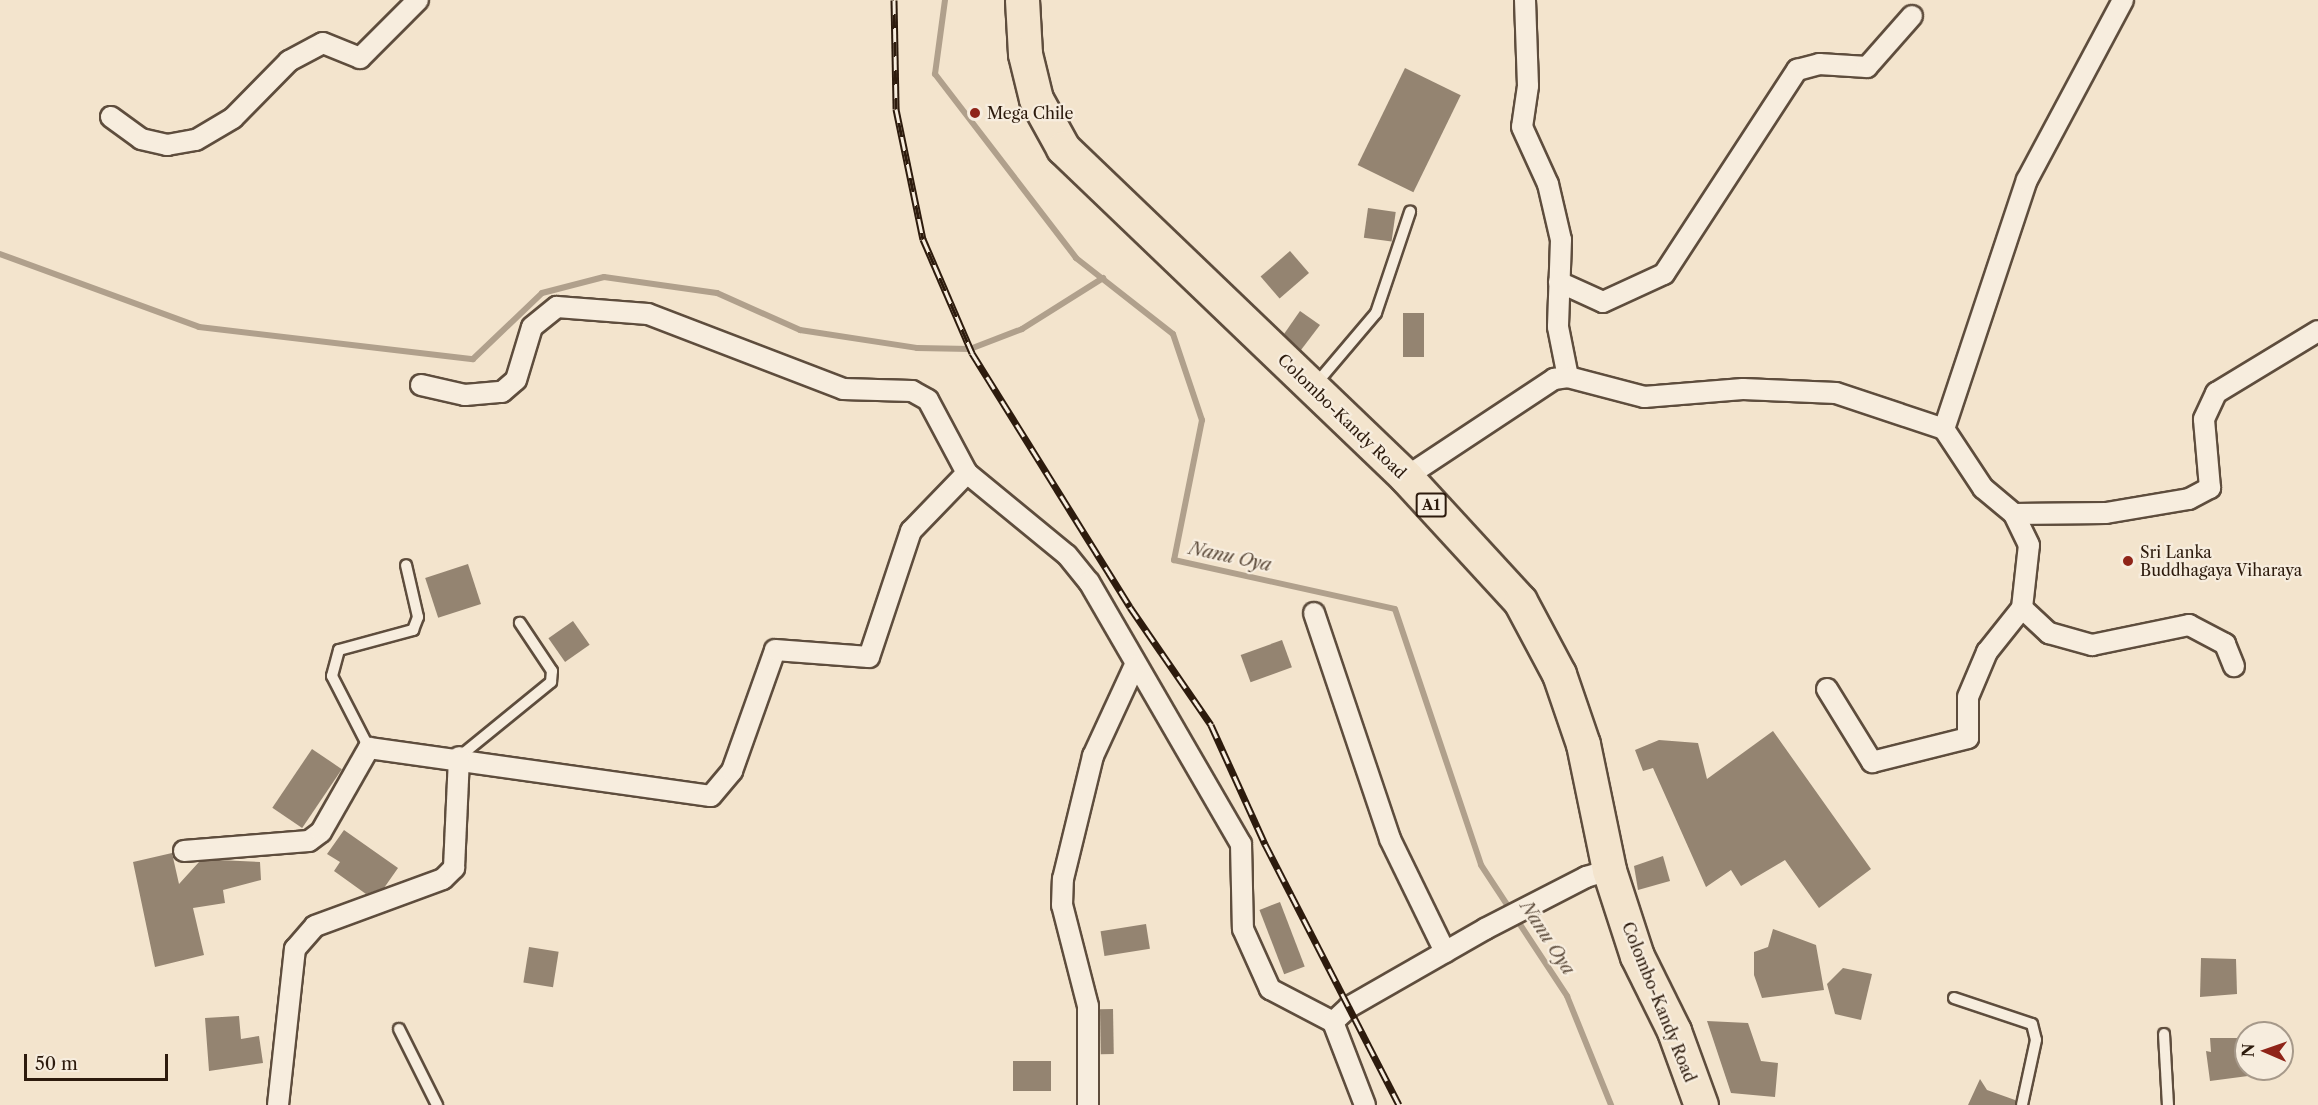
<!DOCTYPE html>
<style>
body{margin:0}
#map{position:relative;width:2318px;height:1105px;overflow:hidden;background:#f3e4cd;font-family:"Libre Caslon Text",serif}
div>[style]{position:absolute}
.stream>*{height:6px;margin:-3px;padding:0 3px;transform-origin:3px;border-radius:3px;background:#b0a08c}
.building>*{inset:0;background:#948471;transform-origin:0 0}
.roads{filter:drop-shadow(2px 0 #5e4d3d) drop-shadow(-2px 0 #5e4d3d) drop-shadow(0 2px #5e4d3d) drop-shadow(0 -2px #5e4d3d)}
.service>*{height:10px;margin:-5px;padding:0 5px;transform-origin:5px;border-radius:5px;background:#f7edde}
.minor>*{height:20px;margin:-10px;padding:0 10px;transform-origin:10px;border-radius:10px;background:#f7edde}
.trunk>*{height:33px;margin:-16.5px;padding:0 16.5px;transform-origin:16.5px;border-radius:16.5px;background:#f3e4cd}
.rail>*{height:7px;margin-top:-3.5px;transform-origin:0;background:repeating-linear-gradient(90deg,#f7edde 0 14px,#2d1b0d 0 28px);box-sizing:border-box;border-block:2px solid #2d1b0d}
.dots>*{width:16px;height:16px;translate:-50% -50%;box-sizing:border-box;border:3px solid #f7edde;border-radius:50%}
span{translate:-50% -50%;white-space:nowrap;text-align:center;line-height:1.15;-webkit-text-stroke:4.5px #f7edde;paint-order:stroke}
.shield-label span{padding:2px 4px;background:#f7edde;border:2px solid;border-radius:4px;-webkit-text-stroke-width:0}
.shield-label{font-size:15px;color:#2d1b0d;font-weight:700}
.poi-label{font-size:16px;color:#2d1b0d}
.left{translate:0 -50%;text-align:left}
.street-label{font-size:16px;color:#2d1b0d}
.water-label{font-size:18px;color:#615040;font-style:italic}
.north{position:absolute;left:2234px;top:1021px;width:60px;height:60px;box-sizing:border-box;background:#f7edde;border:2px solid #a6998a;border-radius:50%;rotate:272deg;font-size:16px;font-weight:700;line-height:24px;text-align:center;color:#2d1b0d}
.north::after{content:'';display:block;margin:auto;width:21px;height:27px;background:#8f2418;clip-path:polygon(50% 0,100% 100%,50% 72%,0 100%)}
.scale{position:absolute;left:24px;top:1054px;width:144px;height:27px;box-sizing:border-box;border:3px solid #2d1b0d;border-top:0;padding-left:8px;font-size:18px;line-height:21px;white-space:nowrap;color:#2d1b0d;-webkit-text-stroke:4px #f7edde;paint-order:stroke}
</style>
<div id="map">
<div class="stream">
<i style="left:945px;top:0;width:75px;rotate:97.7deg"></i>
<i style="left:935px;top:74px;width:232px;rotate:52.5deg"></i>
<i style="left:1076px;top:258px;width:123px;rotate:38.1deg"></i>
<i style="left:1173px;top:334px;width:91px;rotate:71.4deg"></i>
<i style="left:1202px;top:420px;width:143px;rotate:101.3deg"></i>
<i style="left:1174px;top:560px;width:226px;rotate:12.5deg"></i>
<i style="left:1395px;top:609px;width:270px;rotate:71.4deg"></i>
<i style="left:1481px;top:865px;width:157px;rotate:56.7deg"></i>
<i style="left:1567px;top:996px;width:118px;rotate:68deg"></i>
<i style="left:0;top:254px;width:212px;rotate:20.1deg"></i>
<i style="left:199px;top:327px;width:276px;rotate:6.7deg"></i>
<i style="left:473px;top:359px;width:95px;rotate:-43.7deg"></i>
<i style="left:542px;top:293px;width:64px;rotate:-14.5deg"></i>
<i style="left:604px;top:277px;width:114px;rotate:8.1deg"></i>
<i style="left:717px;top:293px;width:91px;rotate:24deg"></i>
<i style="left:800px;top:330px;width:118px;rotate:8.7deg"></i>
<i style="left:917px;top:348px;width:53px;rotate:1.1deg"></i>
<i style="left:970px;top:349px;width:56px;rotate:-21deg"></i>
<i style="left:1022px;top:329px;width:96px;rotate:-32.2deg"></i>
</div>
<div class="building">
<i style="left:1405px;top:68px;width:62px;height:108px;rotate:26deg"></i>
<i style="left:1368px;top:208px;width:28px;height:30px;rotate:8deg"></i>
<i style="left:1290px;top:251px;width:29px;height:39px;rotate:49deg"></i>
<i style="clip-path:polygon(1300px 311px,1320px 325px,1301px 350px,1284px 334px)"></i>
<i style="left:1403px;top:313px;width:21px;height:44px"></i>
<i style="left:468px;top:564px;width:42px;height:45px;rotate:72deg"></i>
<i style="left:573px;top:621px;width:29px;height:30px;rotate:55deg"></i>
<i style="left:1282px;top:640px;width:29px;height:44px;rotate:70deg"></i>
<i style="clip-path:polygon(1773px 731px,1871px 869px,1819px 908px,1785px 860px,1741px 886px,1731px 870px,1706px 887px,1653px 768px,1643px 771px,1635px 750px,1659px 740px,1698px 743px,1707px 779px)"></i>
<i style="left:312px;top:749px;width:36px;height:71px;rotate:34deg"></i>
<i style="clip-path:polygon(344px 830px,398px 868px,384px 888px,366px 894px,334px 871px,340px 862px,327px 854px)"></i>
<i style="clip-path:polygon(172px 853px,179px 884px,199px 862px,219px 860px,260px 862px,261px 880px,223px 890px,225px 903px,193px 908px,204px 955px,155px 967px,133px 862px)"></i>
<i style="clip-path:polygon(1663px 856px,1670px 881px,1638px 890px,1634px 866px)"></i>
<i style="left:1280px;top:902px;width:69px;height:22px;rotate:69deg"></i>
<i style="left:1146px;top:924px;width:25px;height:46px;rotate:81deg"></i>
<i style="clip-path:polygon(1773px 929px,1816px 945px,1824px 990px,1762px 998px,1754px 975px,1754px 952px,1768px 947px)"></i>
<i style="left:529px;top:947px;width:30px;height:36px;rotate:9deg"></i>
<i style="clip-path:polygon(2201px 958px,2236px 959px,2237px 994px,2200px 997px)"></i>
<i style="clip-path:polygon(1843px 968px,1872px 974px,1861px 1020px,1835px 1014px,1827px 984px)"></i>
<i style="left:1113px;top:1009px;width:45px;height:13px;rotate:89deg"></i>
<i style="clip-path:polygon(239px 1016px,241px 1039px,259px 1036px,263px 1063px,209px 1071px,205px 1018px)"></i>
<i style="clip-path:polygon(1707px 1021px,1748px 1023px,1761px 1061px,1778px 1063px,1775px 1097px,1731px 1093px)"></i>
<i style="clip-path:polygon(2210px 1038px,2243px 1038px,2248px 1076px,2210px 1081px,2206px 1051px,2211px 1052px)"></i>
<i style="left:1051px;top:1061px;width:30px;height:38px;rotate:90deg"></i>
<i style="clip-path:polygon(1980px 1079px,1987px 1090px,2015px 1100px,2015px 1105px,1968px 1105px)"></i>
</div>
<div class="roads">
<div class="service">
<i style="left:1315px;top:385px;width:94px;rotate:-49.7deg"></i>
<i style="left:1376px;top:313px;width:107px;rotate:-71.4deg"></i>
<i style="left:369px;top:748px;width:81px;rotate:-117.2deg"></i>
<i style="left:332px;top:676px;width:27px;rotate:-75deg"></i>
<i style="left:339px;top:650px;width:77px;rotate:-15.1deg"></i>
<i style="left:413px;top:630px;width:14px;rotate:-69deg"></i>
<i style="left:418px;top:617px;width:53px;rotate:-103deg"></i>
<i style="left:459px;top:757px;width:119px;rotate:-39.2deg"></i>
<i style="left:551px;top:682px;width:11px;rotate:-85deg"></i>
<i style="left:552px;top:671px;width:58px;rotate:-123.7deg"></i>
<i style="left:1954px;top:998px;width:82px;rotate:18.4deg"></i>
<i style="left:2032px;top:1024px;width:16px;rotate:76deg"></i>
<i style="left:2036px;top:1040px;width:66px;rotate:102.2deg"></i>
<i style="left:399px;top:1029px;width:85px;rotate:63.4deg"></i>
<i style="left:2164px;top:1034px;width:71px;rotate:86.8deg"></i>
</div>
<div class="minor">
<i style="left:1525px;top:0;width:86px;rotate:88deg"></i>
<i style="left:1528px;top:86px;width:41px;rotate:98.3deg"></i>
<i style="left:1522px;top:127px;width:63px;rotate:65.5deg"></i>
<i style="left:1548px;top:184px;width:57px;rotate:76.9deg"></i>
<i style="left:1561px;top:240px;width:87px;rotate:92deg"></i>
<i style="left:1558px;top:327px;width:51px;rotate:78.7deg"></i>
<i style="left:111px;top:117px;width:37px;rotate:36deg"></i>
<i style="left:141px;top:139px;width:27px;rotate:13deg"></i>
<i style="left:167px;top:145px;width:29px;rotate:-10deg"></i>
<i style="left:196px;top:140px;width:43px;rotate:-30.7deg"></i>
<i style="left:233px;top:118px;width:80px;rotate:-45.5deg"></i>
<i style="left:289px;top:61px;width:38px;rotate:-28deg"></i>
<i style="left:323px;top:43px;width:40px;rotate:22deg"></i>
<i style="left:360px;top:58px;width:82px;rotate:-45deg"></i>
<i style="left:1559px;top:282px;width:48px;rotate:24.4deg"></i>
<i style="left:1603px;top:302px;width:67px;rotate:-24.7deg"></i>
<i style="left:1664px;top:274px;width:244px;rotate:-56.9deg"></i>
<i style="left:1797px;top:70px;width:23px;rotate:-15deg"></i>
<i style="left:1819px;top:64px;width:48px;rotate:3.6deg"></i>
<i style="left:1867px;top:67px;width:68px;rotate:-48.6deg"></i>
<i style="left:421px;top:385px;width:45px;rotate:12.8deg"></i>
<i style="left:465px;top:395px;width:37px;rotate:-5deg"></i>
<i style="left:502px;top:392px;width:18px;rotate:-41deg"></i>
<i style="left:516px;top:380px;width:55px;rotate:-73.2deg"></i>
<i style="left:532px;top:327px;width:32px;rotate:-39deg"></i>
<i style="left:557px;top:307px;width:91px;rotate:4.4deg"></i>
<i style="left:648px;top:314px;width:209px;rotate:21deg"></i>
<i style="left:843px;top:389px;width:69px;rotate:1.7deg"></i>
<i style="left:912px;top:391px;width:18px;rotate:29deg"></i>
<i style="left:928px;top:400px;width:83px;rotate:61.9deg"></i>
<i style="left:967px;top:473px;width:129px;rotate:39.4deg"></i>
<i style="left:1067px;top:555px;width:35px;rotate:51deg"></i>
<i style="left:1089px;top:582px;width:303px;rotate:59.9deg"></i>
<i style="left:1241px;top:844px;width:85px;rotate:88.7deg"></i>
<i style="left:1243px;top:929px;width:66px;rotate:65.8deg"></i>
<i style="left:1270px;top:989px;width:71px;rotate:27.6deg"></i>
<i style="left:1944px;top:429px;width:262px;rotate:-71.6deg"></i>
<i style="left:2027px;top:180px;width:204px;rotate:-61.9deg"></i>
<i style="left:1406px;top:477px;width:178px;rotate:-33.5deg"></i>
<i style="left:1554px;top:379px;width:14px;rotate:-8deg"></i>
<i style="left:1568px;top:377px;width:79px;rotate:14.7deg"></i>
<i style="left:1644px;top:397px;width:99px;rotate:-4.6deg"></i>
<i style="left:1743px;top:389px;width:93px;rotate:2.5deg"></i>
<i style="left:1836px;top:393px;width:114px;rotate:18.4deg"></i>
<i style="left:1944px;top:429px;width:71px;rotate:56.5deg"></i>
<i style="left:1983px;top:488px;width:40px;rotate:40deg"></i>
<i style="left:2014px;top:514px;width:92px;rotate:-0.6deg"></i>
<i style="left:2106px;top:513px;width:84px;rotate:-9.6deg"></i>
<i style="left:2189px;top:499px;width:24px;rotate:-28deg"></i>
<i style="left:2210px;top:488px;width:69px;rotate:-95deg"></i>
<i style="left:2204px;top:419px;width:29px;rotate:-65deg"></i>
<i style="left:2216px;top:393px;width:119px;rotate:-31.3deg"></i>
<i style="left:2022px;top:608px;width:37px;rotate:43deg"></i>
<i style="left:2049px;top:633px;width:45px;rotate:15.6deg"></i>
<i style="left:2092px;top:645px;width:99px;rotate:-11.7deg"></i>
<i style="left:2189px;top:625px;width:41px;rotate:27.8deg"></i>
<i style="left:2225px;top:644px;width:24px;rotate:68deg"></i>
<i style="left:1314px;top:613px;width:238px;rotate:71.4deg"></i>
<i style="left:1390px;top:839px;width:126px;rotate:64deg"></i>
<i style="left:1827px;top:689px;width:86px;rotate:58.3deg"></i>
<i style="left:1872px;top:762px;width:99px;rotate:-14deg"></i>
<i style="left:1968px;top:738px;width:41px;rotate:-90deg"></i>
<i style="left:1968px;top:697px;width:49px;rotate:-67.1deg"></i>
<i style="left:1987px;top:652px;width:56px;rotate:-51.5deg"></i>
<i style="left:2022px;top:608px;width:63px;rotate:-83.7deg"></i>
<i style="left:2029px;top:545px;width:34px;rotate:-116deg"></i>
<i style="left:184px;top:851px;width:125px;rotate:-4.6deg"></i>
<i style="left:309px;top:841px;width:15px;rotate:-37deg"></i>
<i style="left:321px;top:832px;width:97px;rotate:-60.3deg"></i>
<i style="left:369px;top:748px;width:345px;rotate:8deg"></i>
<i style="left:711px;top:796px;width:33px;rotate:-50deg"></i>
<i style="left:732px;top:771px;width:128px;rotate:-70.4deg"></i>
<i style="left:775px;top:650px;width:94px;rotate:4.3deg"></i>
<i style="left:869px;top:657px;width:133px;rotate:-71.6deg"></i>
<i style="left:911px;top:531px;width:81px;rotate:-46deg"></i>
<i style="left:278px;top:1105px;width:157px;rotate:-83.8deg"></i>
<i style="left:295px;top:949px;width:30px;rotate:-49deg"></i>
<i style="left:315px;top:926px;width:136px;rotate:-20.2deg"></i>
<i style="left:443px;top:879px;width:16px;rotate:-45deg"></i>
<i style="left:454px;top:868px;width:111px;rotate:-87.4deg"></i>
<i style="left:1088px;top:1105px;width:99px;rotate:-90deg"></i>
<i style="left:1088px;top:1006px;width:104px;rotate:-104.4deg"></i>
<i style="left:1062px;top:905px;width:26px;rotate:-88deg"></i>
<i style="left:1063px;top:879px;width:127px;rotate:-76.3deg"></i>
<i style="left:1093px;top:756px;width:100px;rotate:-65.2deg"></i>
<i style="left:1365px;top:1105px;width:89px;rotate:-111.1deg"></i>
<i style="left:1333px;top:1022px;width:22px;rotate:-43deg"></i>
<i style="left:1349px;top:1007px;width:157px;rotate:-29.8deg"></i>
<i style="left:1485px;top:929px;width:114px;rotate:-27.2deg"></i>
<i style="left:1586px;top:877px;width:24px;rotate:-17deg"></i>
</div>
<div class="trunk">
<i style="left:1022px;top:0;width:54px;rotate:86.8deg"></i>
<i style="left:1025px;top:54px;width:46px;rotate:76.3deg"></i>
<i style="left:1036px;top:99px;width:56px;rotate:61.1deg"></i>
<i style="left:1063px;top:148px;width:475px;rotate:43.8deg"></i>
<i style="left:1406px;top:477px;width:168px;rotate:47.4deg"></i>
<i style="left:1520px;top:601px;width:83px;rotate:61.9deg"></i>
<i style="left:1559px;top:674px;width:74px;rotate:71.1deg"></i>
<i style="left:1583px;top:744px;width:129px;rotate:78.3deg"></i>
<i style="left:1609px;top:870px;width:90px;rotate:72deg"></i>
<i style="left:1637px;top:956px;width:84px;rotate:63.7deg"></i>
<i style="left:1674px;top:1031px;width:79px;rotate:70deg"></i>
</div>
</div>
<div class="rail">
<i style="left:894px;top:0;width:109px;rotate:88.9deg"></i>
<i style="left:896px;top:109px;width:133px;rotate:78.3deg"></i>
<i style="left:923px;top:239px;width:124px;rotate:66.7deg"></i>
<i style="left:972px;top:353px;width:299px;rotate:58.1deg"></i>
<i style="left:1130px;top:607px;width:143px;rotate:55.5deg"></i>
<i style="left:1211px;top:725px;width:131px;rotate:65.6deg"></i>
<i style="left:1265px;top:844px;width:293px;rotate:62.8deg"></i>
</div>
<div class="dots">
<i style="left:975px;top:113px;background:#8f2418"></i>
<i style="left:2128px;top:561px;background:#8f2418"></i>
</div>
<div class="shield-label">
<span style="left:1431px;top:505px">A1</span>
</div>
<div class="poi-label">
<span class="left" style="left:987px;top:113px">Mega Chile</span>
<span class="left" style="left:2140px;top:561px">Sri Lanka<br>Buddhagaya Viharaya</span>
</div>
<div class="street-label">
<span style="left:1342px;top:416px;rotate:44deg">Colombo-Kandy Road</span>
<span style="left:1659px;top:1002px;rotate:68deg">Colombo-Kandy Road</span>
</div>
<div class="water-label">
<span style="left:1230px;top:557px;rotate:12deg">Nanu Oya</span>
<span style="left:1547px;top:938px;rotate:57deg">Nanu Oya</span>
</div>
<div class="north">N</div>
<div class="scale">50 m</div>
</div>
